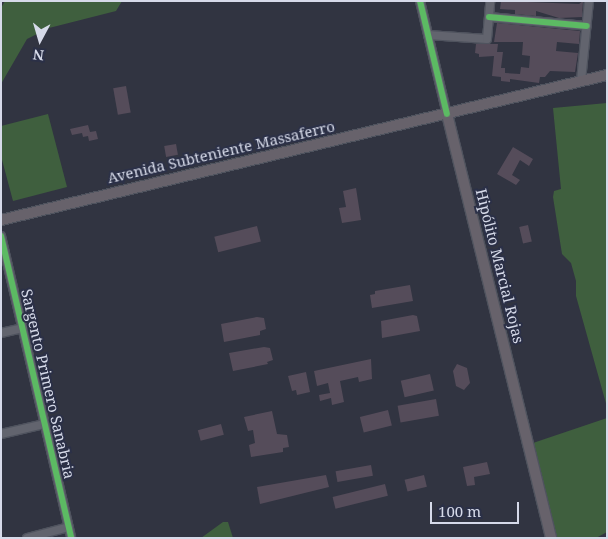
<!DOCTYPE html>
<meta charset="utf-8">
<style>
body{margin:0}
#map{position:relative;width:608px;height:539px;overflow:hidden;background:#313441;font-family:"Noto Serif",serif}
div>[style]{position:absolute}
.green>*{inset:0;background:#3f5f3e}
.building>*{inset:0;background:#554c5a;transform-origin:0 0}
.roads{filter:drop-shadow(1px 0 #4f535e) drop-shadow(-1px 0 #4f535e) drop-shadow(0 1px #4f535e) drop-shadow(0 -1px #4f535e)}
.minor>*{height:8px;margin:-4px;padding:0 4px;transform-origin:4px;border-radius:4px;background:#62646e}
.major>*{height:10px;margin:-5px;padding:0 5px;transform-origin:5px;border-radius:5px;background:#67626b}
.cycleway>*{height:6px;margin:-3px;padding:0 3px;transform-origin:3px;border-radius:3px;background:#5cba63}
span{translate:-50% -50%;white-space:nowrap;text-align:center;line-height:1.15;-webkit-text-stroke:4px #2b3047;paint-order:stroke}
.street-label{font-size:15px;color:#d6dae9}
.frame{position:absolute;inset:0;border:2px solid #d6dae9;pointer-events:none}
.north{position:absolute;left:15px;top:15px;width:50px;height:50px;-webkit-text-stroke:4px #2b3047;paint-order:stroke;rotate:186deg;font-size:14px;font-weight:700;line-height:20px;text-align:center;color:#d6dae9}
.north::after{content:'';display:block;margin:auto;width:18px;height:22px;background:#d6dae9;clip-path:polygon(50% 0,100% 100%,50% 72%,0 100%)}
.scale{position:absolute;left:430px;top:502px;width:89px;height:22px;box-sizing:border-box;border:2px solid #d6dae9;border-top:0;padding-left:6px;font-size:15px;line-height:18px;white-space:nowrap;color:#d6dae9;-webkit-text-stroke:4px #2b3047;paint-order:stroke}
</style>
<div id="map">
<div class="green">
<i style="clip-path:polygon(5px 1px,122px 1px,116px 11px,49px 28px,27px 39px,1px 84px,1px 8px)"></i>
<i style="clip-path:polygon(607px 103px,607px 407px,576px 296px,576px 281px,571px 263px,562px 254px,553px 197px,554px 191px,561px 189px,553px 108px)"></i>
<i style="clip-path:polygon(48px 114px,67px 187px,13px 201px,1px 156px,1px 126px)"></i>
<i style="clip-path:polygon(607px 418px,607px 532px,596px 538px,550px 538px,530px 444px)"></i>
<i style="clip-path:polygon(223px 522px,228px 522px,233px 538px,201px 538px)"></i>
</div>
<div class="building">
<i style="clip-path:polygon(501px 1px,579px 4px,583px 1px,582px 17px,559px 18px,536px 11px,536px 16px,515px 14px,515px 10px,500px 9px)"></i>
<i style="clip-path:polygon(497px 23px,580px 31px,579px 44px,557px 42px,556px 51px,578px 53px,575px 72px,550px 71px,545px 77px,540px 77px,539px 83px,510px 79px,510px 82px,501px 81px,501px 77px,492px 76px,494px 56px,479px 57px,479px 54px,475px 53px,476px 44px,498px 44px,497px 52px,503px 52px,501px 68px,505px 68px,505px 73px,520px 74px,521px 67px,529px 68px,530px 56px,522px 55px,523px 42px,494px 42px)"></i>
<i style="left:126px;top:86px;width:27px;height:13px;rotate:80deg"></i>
<i style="clip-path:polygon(88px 125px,90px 132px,96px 131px,98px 139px,89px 141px,88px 136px,83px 137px,82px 133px,72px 135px,70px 129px)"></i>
<i style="left:176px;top:144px;width:11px;height:12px;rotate:80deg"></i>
<i style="clip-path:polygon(513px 147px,533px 159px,529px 166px,520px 160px,512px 175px,520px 180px,516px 185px,497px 174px)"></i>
<i style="clip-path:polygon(356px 188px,361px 220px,342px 223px,339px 208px,346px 207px,343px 191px)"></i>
<i style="left:528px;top:225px;width:17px;height:9px;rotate:77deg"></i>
<i style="left:257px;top:226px;width:16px;height:44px;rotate:76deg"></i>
<i style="clip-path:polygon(410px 285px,413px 301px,372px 308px,370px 295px,375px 294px,375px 291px)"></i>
<i style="clip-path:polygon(413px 315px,417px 316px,420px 331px,382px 338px,381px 321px)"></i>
<i style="clip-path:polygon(257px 317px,264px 318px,266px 329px,260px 331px,260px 335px,224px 342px,221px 324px)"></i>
<i style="clip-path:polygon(264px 347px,270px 348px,273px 360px,267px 362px,268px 364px,233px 371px,229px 353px)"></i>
<i style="clip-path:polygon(371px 359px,372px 379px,359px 382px,358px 377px,340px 381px,344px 402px,332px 405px,331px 398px,320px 401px,319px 395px,330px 393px,328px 383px,317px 386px,314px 371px)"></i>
<i style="clip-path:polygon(457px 364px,467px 368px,470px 383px,464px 390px,456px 386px,453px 371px)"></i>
<i style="clip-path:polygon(306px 372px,310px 392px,297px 395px,296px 390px,292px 391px,288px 376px)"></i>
<i style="left:430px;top:374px;width:17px;height:30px;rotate:77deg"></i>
<i style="left:436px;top:399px;width:17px;height:39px;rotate:80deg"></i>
<i style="left:388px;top:410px;width:16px;height:29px;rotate:76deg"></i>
<i style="clip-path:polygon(272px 411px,277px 434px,287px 435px,289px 447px,283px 448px,283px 452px,251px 457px,249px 445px,255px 443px,253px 430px,248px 431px,244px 417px)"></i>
<i style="left:221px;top:424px;width:11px;height:24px;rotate:75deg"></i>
<i style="clip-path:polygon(487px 462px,490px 474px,474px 477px,475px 485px,467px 486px,463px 467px)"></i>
<i style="left:371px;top:465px;width:11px;height:36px;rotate:80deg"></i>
<i style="clip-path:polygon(326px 475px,329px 487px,260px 504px,257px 487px)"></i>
<i style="left:424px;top:475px;width:12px;height:20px;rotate:76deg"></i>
<i style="left:385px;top:484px;width:12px;height:54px;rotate:76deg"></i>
</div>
<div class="roads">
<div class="minor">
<i style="left:420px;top:1px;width:116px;rotate:76.6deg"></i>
<i style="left:489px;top:17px;width:98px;rotate:5.2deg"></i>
<i style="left:428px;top:35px;width:59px;rotate:3.9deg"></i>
<i style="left:487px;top:39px;width:38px;rotate:-85deg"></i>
<i style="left:581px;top:81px;width:80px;rotate:-84.3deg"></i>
<i style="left:1px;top:236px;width:310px;rotate:76.9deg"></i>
<i style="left:1px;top:333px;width:23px;rotate:-13deg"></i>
<i style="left:1px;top:434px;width:44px;rotate:-13.1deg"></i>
<i style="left:27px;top:538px;width:43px;rotate:-14.7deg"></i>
</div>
<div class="major">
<i style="left:447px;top:114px;width:437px;rotate:76.2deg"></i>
<i style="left:1px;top:220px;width:623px;rotate:-13.46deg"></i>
</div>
</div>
<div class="cycleway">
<i style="left:420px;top:1px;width:116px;rotate:76.6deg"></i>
<i style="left:489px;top:17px;width:98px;rotate:5.2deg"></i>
<i style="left:1px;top:236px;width:310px;rotate:76.9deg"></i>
</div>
<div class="street-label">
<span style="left:221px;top:152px;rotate:-13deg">Avenida Subteniente Massaferro</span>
<span style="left:500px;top:266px;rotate:76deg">Hipólito Marcial Rojas</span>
<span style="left:48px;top:384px;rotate:77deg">Sargento Primero Sanabria</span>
</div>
<div class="frame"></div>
<div class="north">N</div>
<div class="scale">100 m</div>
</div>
